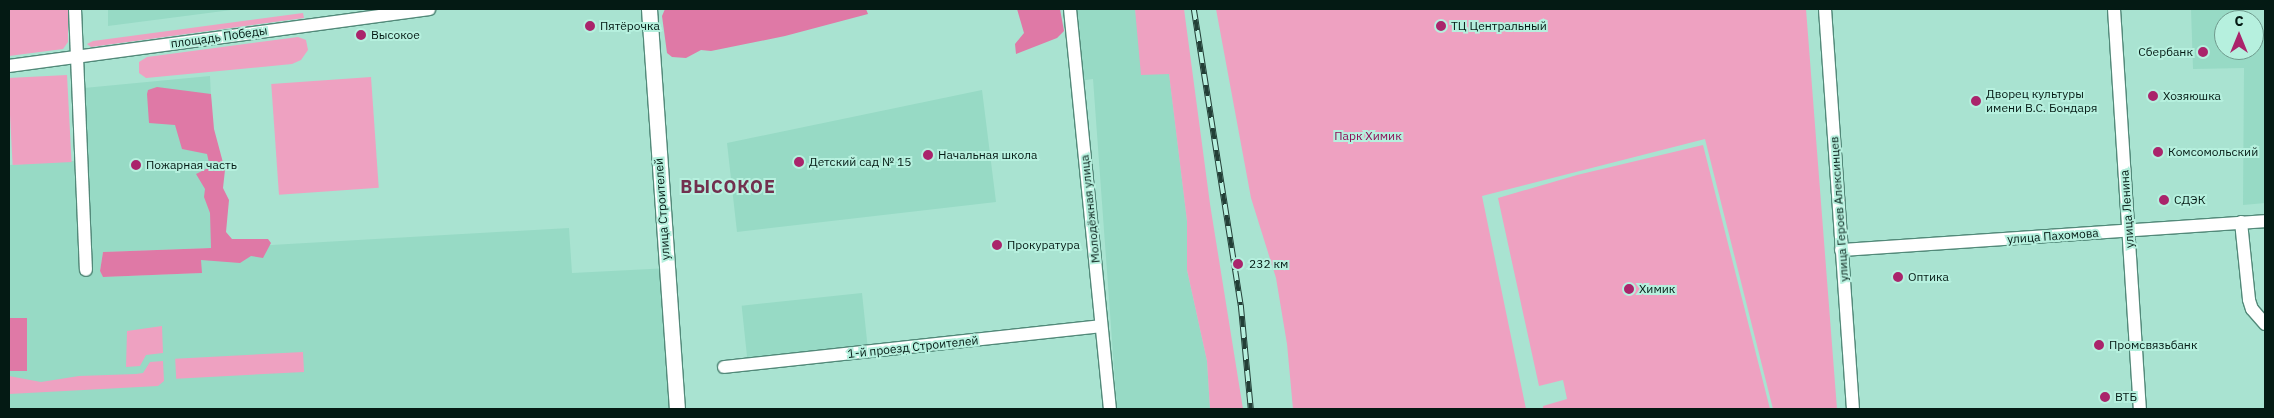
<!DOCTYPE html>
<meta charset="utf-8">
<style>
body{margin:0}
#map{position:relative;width:2274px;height:418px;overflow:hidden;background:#a9e3d1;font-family:"IBM Plex Sans",sans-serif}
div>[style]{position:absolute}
.built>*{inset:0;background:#97dac5;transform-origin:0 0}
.green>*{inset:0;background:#eea1c1;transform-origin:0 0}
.forest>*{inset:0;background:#df79a6;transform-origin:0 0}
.roads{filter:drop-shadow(1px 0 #528979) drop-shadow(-1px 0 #528979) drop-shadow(0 1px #528979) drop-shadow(0 -1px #528979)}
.minor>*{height:12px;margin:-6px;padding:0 6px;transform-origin:6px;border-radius:6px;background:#fff}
.major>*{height:15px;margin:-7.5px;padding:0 7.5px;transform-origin:7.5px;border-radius:7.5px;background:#fff}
.rail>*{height:5.5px;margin-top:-2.75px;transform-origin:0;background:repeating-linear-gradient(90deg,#b6f0de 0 11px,#233f37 0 22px);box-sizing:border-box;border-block:1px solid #233f37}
.dots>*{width:14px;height:14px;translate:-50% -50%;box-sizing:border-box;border:2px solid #b6f0de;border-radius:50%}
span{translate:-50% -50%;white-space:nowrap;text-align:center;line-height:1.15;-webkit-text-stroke:4px #b6f0de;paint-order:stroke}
.poi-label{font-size:12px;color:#041a14}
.left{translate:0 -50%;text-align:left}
.right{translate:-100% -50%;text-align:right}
.street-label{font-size:12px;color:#041a14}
.park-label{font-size:12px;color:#8c0e56}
.district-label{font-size:18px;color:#72304f;font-weight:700;letter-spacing:1px}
.frame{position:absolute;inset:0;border:10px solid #041a14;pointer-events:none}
.north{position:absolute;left:2214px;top:10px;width:50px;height:50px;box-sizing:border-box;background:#b6f0de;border:1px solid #6f9a8d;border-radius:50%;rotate:0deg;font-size:14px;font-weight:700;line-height:20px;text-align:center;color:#041a14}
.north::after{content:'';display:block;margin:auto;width:18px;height:22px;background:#aa246b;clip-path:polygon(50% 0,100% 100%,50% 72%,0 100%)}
</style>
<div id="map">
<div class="built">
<i style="clip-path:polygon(108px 9px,239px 9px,108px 26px)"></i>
<i style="clip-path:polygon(1072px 9px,1135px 9px,1138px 30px,1169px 73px,1187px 221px,1187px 270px,1207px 361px,1210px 409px,1117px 409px,1093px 79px,1079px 81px)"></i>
<i style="clip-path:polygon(2191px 9px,2244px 9px,2244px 20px,2224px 20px,2224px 50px,2254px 50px,2254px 30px,2265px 30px,2265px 203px,2243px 205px,2244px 68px,2193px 69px)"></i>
<i style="clip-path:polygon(evenodd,210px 76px,218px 248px,569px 228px,572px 273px,670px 268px,684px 409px,9px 409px,9px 165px,87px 160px,84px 88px,210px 76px,210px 248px,201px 260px,201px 273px,103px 277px,100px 271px,103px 252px,210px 248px)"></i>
<i style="clip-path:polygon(982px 90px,996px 202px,737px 232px,727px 143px)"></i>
<i style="left:862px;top:293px;width:54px;height:121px;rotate:84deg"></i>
</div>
<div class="green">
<i style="clip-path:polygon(9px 9px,68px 9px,68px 42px,63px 49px,9px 56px)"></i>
<i style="clip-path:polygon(1135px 9px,1184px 9px,1210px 204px,1243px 409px,1210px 409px,1207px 361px,1187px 270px,1187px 221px,1169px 74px,1141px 75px)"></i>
<i style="clip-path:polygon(1216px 9px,1806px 9px,1837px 409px,1773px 409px,1705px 139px,1482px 196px,1526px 409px,1293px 409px,1287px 344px,1276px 278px,1251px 198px)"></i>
<i style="clip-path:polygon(303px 13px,304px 18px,91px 47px,87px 44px,93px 41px)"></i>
<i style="clip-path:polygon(298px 37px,306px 40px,308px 50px,301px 60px,292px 64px,146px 78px,139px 73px,139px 62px,147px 57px)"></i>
<i style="left:67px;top:75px;width:87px;height:59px;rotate:87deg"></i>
<i style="left:371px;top:77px;width:111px;height:100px;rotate:86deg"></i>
<i style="clip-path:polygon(1703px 145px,1770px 409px,1543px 409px,1543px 406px,1567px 399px,1563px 380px,1539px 386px,1498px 198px,1577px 175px)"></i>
<i style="clip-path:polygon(162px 326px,163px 353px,146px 355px,140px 366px,126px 367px,127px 331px)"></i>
<i style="left:303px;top:352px;width:20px;height:128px;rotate:87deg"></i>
<i style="clip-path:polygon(163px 361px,164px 381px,158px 386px,9px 394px,9px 376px,41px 382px,79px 376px,136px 374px,143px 373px,150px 362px)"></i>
</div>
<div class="forest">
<i style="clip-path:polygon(665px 9px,866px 9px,868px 14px,785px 36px,711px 51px,701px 50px,686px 58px,672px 57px,667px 53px,662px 16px)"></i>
<i style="clip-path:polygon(1017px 9px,1060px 9px,1064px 31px,1057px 38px,1016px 54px,1015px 44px,1024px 33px)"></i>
<i style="clip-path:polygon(157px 87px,211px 94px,214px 129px,225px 170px,223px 188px,229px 200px,226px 232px,232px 239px,268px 239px,271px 243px,263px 258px,251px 256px,240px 263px,201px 260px,202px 273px,103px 277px,100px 271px,103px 252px,211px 248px,210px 213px,204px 197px,205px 189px,196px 174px,210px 167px,207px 154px,182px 149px,175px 125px,149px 123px,147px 94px,148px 90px)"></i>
<i style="left:9px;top:318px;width:18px;height:53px"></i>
</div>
<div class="roads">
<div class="minor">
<i style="left:75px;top:9px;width:261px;rotate:87.6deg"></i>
<i style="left:1070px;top:9px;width:402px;rotate:84.3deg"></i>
<i style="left:1825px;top:9px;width:401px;rotate:86deg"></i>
<i style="left:2114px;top:9px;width:401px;rotate:86.3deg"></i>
<i style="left:9px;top:66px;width:424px;rotate:-7.7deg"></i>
<i style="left:2241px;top:222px;width:78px;rotate:84.1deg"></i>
<i style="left:2249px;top:300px;width:9px;rotate:72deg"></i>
<i style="left:2252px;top:309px;width:20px;rotate:49deg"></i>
<i style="left:1841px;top:250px;width:425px;rotate:-3.9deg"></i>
<i style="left:724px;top:367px;width:379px;rotate:-6.2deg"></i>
</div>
<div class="major">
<i style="left:649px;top:9px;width:401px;rotate:86deg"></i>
</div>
</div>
<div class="rail">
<i style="left:1194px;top:9px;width:300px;rotate:81deg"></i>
<i style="left:1241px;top:305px;width:104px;rotate:84.5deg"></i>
</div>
<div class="dots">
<i style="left:590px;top:26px;background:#aa246b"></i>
<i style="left:1441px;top:26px;background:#aa246b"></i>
<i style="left:361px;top:35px;background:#aa246b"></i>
<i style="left:2203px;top:52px;background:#aa246b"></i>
<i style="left:2153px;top:96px;background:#aa246b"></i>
<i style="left:1976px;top:101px;background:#aa246b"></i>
<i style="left:2158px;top:152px;background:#aa246b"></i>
<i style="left:928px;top:155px;background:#aa246b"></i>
<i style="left:799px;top:162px;background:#aa246b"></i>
<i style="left:136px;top:165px;background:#aa246b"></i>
<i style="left:2164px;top:200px;background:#aa246b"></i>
<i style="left:997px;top:245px;background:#aa246b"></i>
<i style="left:1238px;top:264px;background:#aa246b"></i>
<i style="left:1898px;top:277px;background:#aa246b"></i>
<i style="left:1629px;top:289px;background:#aa246b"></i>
<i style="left:2099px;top:345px;background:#aa246b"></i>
<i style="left:2105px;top:397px;background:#aa246b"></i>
</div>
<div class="poi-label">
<span class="left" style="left:600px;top:26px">Пятёрочка</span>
<span class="left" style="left:1451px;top:26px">ТЦ Центральный</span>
<span class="left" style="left:371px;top:35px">Высокое</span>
<span class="right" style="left:2193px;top:52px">Сбербанк</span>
<span class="left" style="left:1986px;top:101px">Дворец культуры<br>имени В.С. Бондаря</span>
<span class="left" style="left:2163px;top:96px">Хозяюшка</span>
<span class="left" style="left:2168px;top:152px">Комсомольский</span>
<span class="left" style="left:938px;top:155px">Начальная школа</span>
<span class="left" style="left:809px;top:162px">Детский сад № 15</span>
<span class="left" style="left:146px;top:165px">Пожарная часть</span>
<span class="left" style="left:2174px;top:200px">СДЭК</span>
<span class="left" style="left:1007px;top:245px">Прокуратура</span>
<span class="left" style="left:1249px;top:264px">232 км</span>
<span class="left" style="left:1908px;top:277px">Оптика</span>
<span class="left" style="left:1639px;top:289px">Химик</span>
<span class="left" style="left:2109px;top:345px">Промсвязьбанк</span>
<span class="left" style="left:2115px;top:397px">ВТБ</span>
</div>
<div class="street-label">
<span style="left:219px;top:37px;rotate:-8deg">площадь Победы</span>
<span style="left:662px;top:209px;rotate:-94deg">улица Строителей</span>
<span style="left:1090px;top:209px;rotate:-96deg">Молодёжная улица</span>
<span style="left:1839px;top:209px;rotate:-94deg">улица Героев Алексинцев</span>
<span style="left:2127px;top:209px;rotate:-94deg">улица Ленина</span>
<span style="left:2053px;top:236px;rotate:-4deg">улица Пахомова</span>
<span style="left:913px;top:347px;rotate:-6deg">1-й проезд Строителей</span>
</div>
<div class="park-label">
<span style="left:1368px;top:136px">Парк Химик</span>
</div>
<div class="district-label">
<span style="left:728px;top:187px">ВЫСОКОЕ</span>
</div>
<div class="frame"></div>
<div class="north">С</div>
</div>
